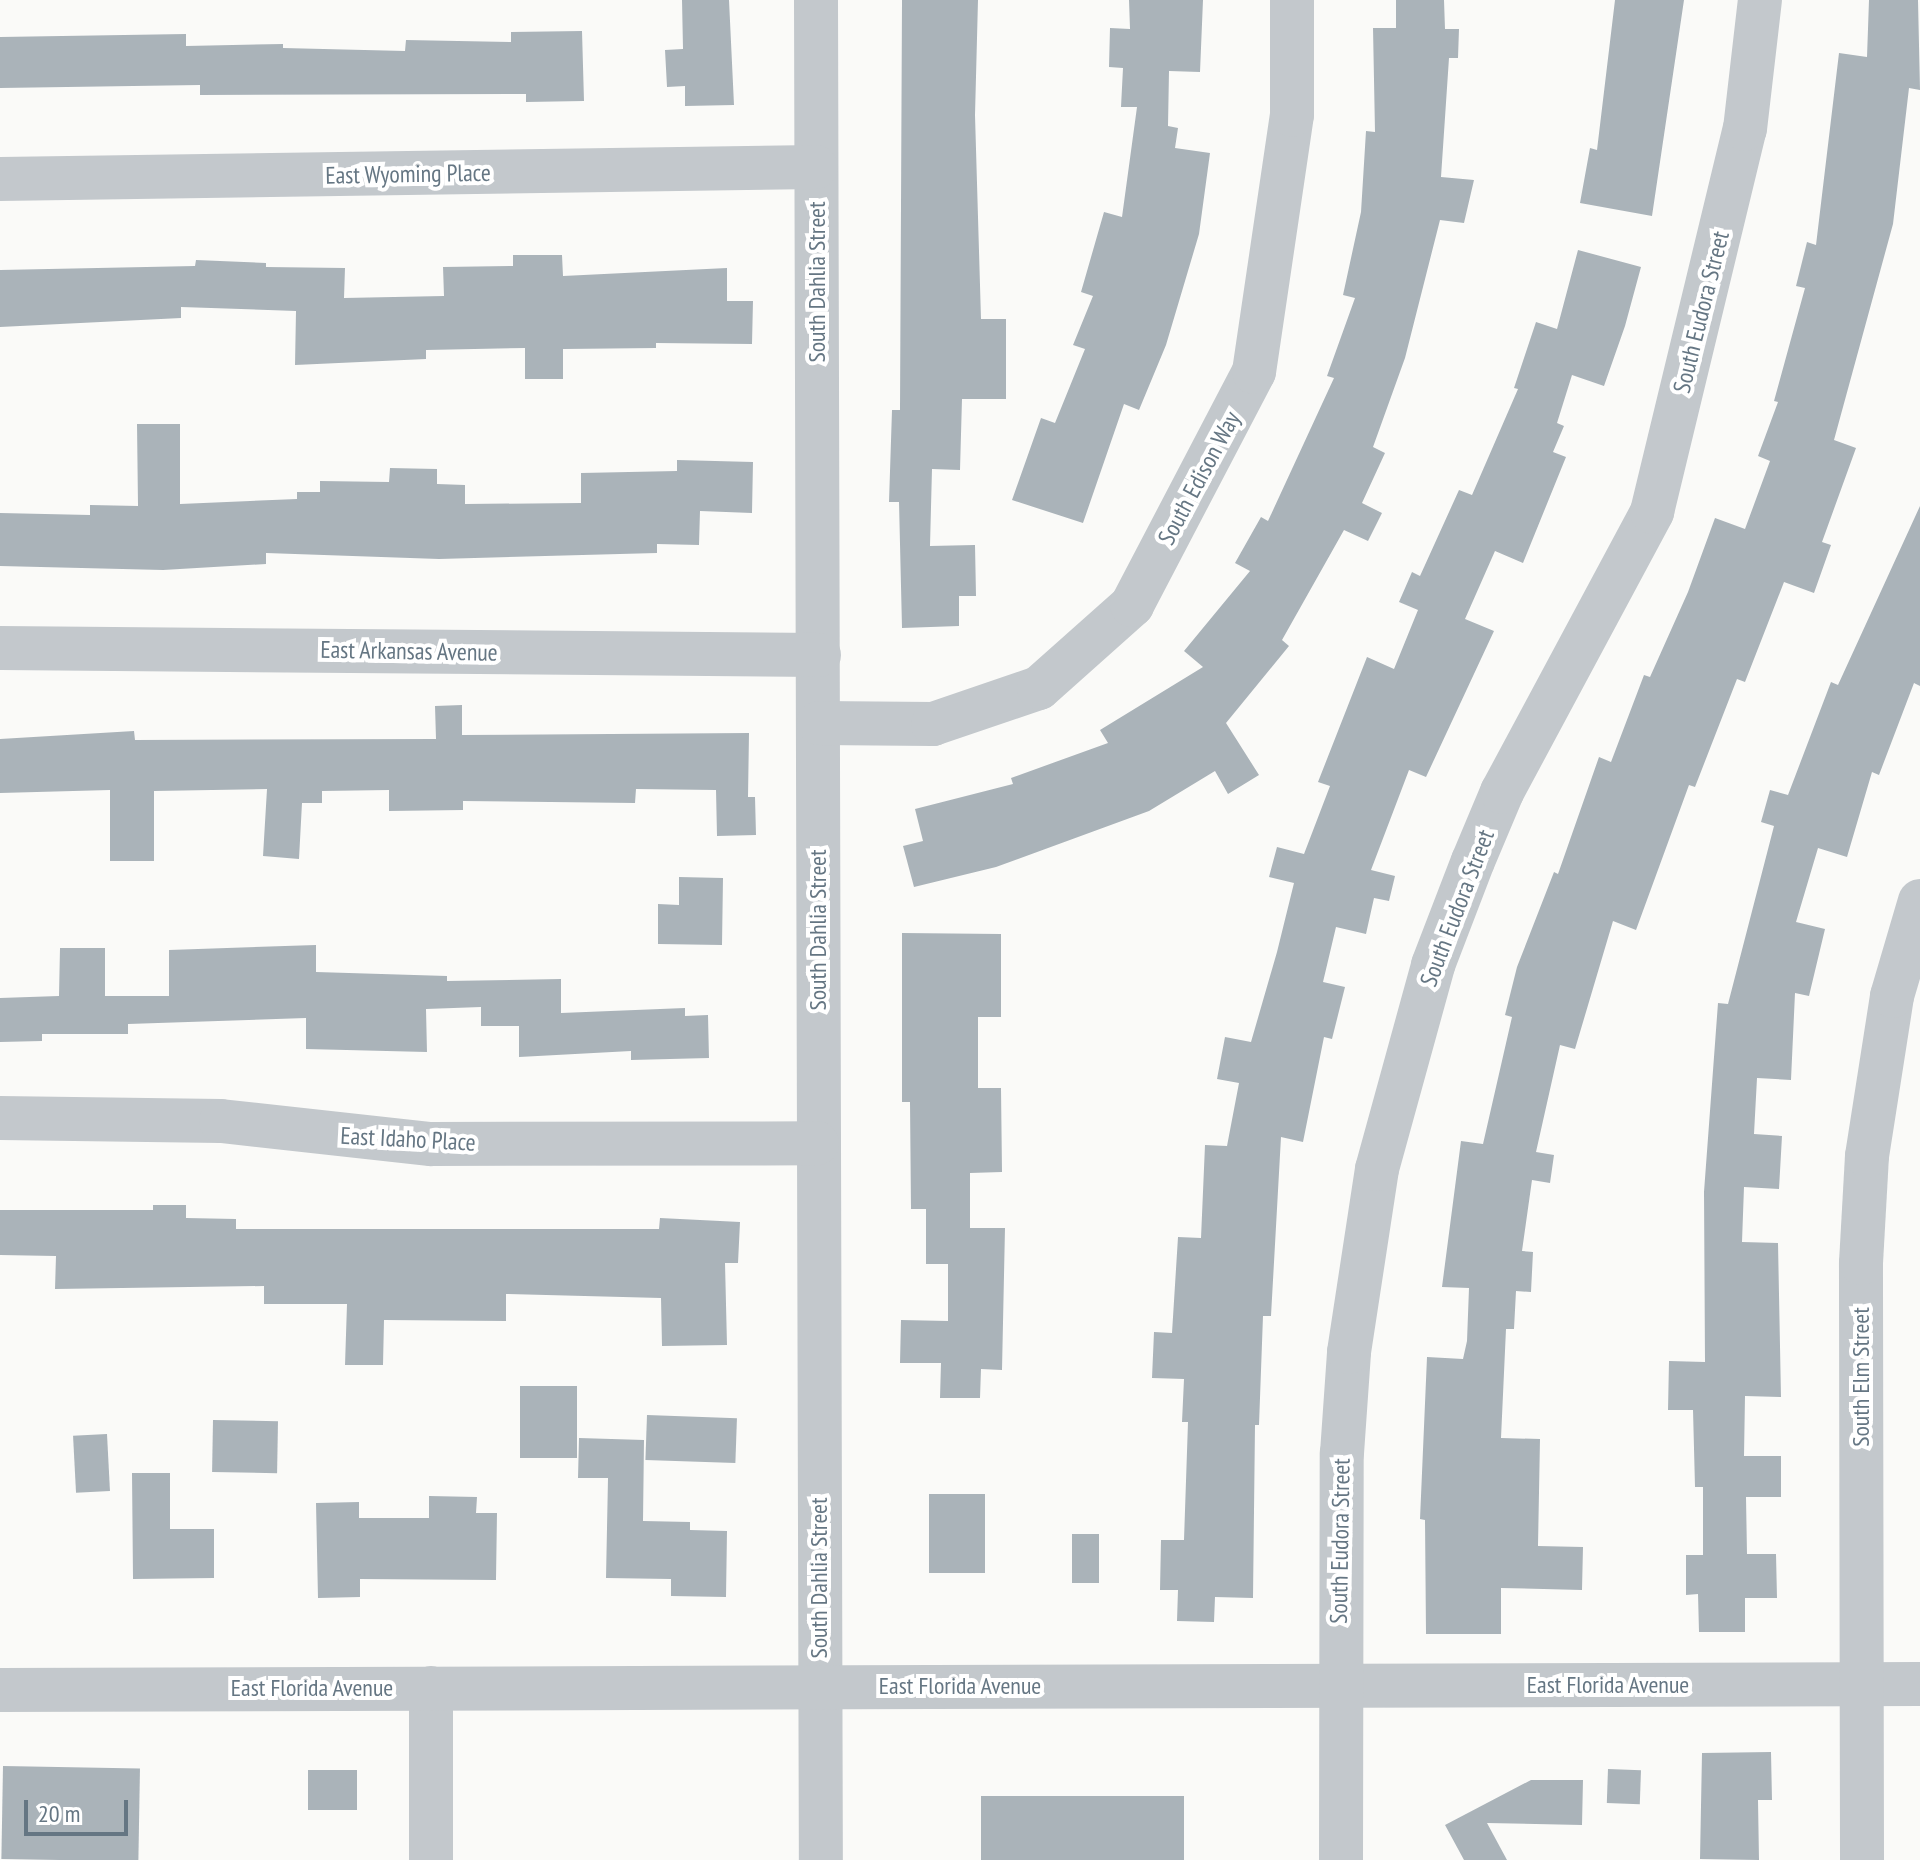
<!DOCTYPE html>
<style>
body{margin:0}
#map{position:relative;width:1920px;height:1860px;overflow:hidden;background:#fafaf8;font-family:"PT Sans Narrow",sans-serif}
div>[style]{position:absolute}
.building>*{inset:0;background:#aab3b9;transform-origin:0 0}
.minor>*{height:44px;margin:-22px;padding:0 22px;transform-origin:22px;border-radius:22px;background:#c3c8cc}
span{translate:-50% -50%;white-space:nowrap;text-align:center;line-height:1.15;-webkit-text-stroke:8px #fff;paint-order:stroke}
.street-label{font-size:24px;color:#657683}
.scale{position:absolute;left:24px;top:1800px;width:104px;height:36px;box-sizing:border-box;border:4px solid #657683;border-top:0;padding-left:10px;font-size:24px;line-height:28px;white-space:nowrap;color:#657683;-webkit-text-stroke:6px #fff;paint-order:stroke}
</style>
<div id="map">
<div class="building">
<i style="clip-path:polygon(682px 0,729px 0,734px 105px,685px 106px,685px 86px,667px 87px,665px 50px,683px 49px)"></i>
<i style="clip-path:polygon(902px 0,978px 0,975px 115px,981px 319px,1006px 319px,1006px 399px,962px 399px,960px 470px,932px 469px,930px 546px,975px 545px,976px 596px,959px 596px,959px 626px,902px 628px,899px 502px,889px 502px,892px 410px,900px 410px)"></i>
<i style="clip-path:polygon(1129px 0,1203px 0,1200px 72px,1169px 71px,1168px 126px,1178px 128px,1175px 148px,1210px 153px,1199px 234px,1166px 345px,1139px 410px,1124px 404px,1083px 523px,1012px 500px,1041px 418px,1055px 423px,1085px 349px,1073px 345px,1093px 296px,1081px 292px,1104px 212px,1122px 217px,1137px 107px,1121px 107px,1123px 68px,1109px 67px,1110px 28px,1130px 29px)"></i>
<i style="clip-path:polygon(1396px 0,1444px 0,1445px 29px,1459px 29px,1458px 58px,1449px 58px,1441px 177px,1474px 180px,1464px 223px,1440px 220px,1405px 358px,1373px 447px,1385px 453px,1362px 503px,1382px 513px,1368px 541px,1344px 530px,1282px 640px,1289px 646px,1226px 723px,1259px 775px,1228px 794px,1215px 771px,1149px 811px,996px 867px,914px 887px,903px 846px,923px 841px,915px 809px,1013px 784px,1011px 778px,1108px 743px,1100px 730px,1203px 667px,1184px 651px,1250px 571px,1235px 563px,1261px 517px,1268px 521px,1334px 378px,1327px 376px,1355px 298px,1343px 295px,1361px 212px,1366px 131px,1375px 132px,1373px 28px,1396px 28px)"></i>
<i style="clip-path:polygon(1615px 0,1684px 0,1652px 216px,1580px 203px,1590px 148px,1597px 150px)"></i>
<i style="clip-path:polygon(1869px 0,1918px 0,1920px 90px,1909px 88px,1893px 224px,1834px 440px,1856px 448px,1822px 542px,1831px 545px,1814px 593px,1784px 582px,1745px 682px,1737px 679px,1695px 787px,1689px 785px,1636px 930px,1613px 921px,1575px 1049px,1560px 1045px,1536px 1152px,1554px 1155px,1550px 1183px,1532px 1180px,1522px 1251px,1533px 1252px,1531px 1292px,1516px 1291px,1514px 1329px,1506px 1329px,1501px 1438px,1540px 1439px,1538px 1546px,1583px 1547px,1582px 1590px,1501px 1588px,1501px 1634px,1426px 1634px,1425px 1520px,1420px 1519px,1427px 1357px,1463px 1359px,1467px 1341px,1469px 1288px,1442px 1287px,1461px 1141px,1483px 1144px,1512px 1017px,1505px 1015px,1517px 967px,1554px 872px,1558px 874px,1599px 757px,1611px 762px,1644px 675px,1650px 677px,1688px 592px,1715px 518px,1745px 529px,1770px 461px,1758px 456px,1778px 402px,1774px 401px,1805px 288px,1796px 286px,1807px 242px,1816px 245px,1839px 53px,1867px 57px)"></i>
<i style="clip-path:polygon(582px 31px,584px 101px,526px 102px,526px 94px,200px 95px,200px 85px,0 88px,0 37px,186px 34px,186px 46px,283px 44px,283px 48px,405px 51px,406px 40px,511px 42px,511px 32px)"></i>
<i style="clip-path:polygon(1578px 250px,1641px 267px,1625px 326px,1604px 386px,1572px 375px,1557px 423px,1564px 426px,1553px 452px,1566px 457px,1523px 563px,1495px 551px,1465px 619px,1494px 631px,1426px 777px,1409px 770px,1371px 870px,1395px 876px,1389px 901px,1374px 898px,1366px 934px,1336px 927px,1323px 982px,1345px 987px,1332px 1039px,1324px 1037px,1303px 1142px,1281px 1137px,1271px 1316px,1263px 1316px,1259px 1425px,1255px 1425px,1253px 1598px,1215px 1597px,1214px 1622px,1177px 1621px,1178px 1590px,1160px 1590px,1161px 1540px,1184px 1540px,1188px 1422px,1182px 1422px,1184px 1379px,1152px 1378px,1154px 1332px,1172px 1333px,1178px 1237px,1201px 1238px,1205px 1145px,1227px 1146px,1239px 1083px,1217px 1079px,1225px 1037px,1251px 1042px,1277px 952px,1294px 883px,1269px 877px,1277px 847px,1304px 854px,1330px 786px,1318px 782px,1367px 657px,1394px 669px,1418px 610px,1399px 602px,1412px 572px,1420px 576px,1459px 490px,1472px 495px,1518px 389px,1514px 388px,1536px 322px,1557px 329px)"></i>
<i style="clip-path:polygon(513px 255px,562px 255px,563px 276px,727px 268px,727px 301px,753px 301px,752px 344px,656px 343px,656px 348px,563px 349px,563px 379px,525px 379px,525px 348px,426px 350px,426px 359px,295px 365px,296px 311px,181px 307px,181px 318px,0 327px,0 270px,195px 266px,196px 260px,266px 263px,266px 267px,345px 268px,344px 298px,444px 296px,443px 267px,513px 266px)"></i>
<i style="clip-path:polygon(137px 424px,180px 424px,180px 504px,297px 499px,297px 492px,320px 492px,320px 481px,389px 482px,390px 468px,437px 469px,437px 484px,465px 485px,465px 504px,581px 503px,581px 473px,677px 471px,677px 460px,753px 462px,752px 513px,700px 511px,699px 545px,657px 544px,657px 553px,439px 559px,266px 553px,266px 564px,163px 570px,0 566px,0 513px,90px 515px,90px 505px,138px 506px)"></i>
<i style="clip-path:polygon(1920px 506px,1920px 686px,1914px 683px,1879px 775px,1872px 772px,1847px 857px,1818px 848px,1796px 922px,1825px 929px,1809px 996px,1795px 993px,1791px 1080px,1757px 1078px,1754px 1134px,1782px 1136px,1779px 1189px,1744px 1187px,1742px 1242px,1778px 1243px,1781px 1397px,1745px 1396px,1744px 1456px,1781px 1456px,1781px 1497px,1746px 1497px,1747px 1554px,1776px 1554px,1777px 1598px,1745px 1598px,1745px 1632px,1699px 1632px,1698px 1594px,1686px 1595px,1686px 1555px,1703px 1555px,1703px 1487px,1695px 1487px,1693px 1410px,1668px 1410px,1669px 1361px,1705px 1362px,1704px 1192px,1718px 1003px,1728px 1004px,1774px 826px,1761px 822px,1770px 790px,1788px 795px,1831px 682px,1838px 685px)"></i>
<i style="clip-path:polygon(462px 705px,462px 735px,749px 733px,748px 797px,755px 797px,756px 835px,717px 836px,716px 790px,636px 789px,635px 803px,463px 801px,463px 810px,389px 811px,389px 790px,322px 791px,322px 803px,302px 803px,299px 859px,263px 856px,267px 789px,154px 791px,154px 861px,110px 861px,110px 790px,0 793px,0 739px,134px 731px,135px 740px,436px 739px,435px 706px)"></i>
<i style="clip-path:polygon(679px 877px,723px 878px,722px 945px,658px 944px,658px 904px,679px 905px)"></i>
<i style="clip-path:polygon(902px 933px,1001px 934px,1001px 1017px,978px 1017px,978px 1088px,1001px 1088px,1002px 1172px,970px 1173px,970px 1228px,1005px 1228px,1002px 1370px,981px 1369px,980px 1398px,940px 1398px,941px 1363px,900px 1363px,901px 1320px,948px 1321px,948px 1264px,926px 1264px,926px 1209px,911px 1209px,910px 1102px,902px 1102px)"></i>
<i style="clip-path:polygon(316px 945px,316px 972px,447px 976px,447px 981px,561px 979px,561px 1013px,685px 1008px,685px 1016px,708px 1015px,709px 1058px,631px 1060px,631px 1051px,519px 1057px,519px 1026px,481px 1026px,481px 1007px,426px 1009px,427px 1052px,306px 1049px,306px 1018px,128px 1024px,128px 1034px,42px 1034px,42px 1041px,0 1042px,0 998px,59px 996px,60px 948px,105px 948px,105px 996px,169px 996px,169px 950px)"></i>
<i style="clip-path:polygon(153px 1205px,186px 1205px,186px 1218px,236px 1219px,236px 1229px,659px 1229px,660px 1218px,740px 1222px,738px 1263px,725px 1263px,727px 1345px,662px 1346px,661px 1298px,506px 1294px,506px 1321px,384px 1320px,383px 1365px,345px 1365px,347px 1304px,264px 1304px,264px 1286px,55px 1289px,56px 1256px,0 1255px,0 1210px,153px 1210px)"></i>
<i style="left:520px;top:1386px;width:57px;height:72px"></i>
<i style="left:647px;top:1415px;width:90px;height:45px;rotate:2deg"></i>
<i style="left:213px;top:1420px;width:65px;height:52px;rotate:1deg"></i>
<i style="left:107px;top:1434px;width:57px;height:34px;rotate:87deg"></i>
<i style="clip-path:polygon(579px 1438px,644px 1440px,643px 1521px,690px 1522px,690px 1530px,727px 1531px,726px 1597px,671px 1596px,671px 1579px,606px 1578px,608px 1478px,578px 1478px)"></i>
<i style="clip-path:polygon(132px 1473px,170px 1473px,170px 1529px,214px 1529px,214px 1578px,133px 1579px)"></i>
<i style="left:929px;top:1494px;width:56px;height:79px"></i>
<i style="clip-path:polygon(429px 1496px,477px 1497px,476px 1513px,497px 1513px,496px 1580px,360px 1579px,360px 1597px,318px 1598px,316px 1503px,359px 1502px,359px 1518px,429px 1518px)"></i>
<i style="left:1072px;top:1534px;width:27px;height:49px"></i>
<i style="clip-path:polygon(1771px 1752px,1772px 1800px,1758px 1800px,1759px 1860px,1700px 1859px,1702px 1753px)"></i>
<i style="left:3px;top:1766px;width:137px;height:93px;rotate:1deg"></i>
<i style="left:1608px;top:1769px;width:33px;height:34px;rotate:2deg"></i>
<i style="left:357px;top:1770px;width:40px;height:49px;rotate:90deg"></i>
<i style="clip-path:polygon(1531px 1780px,1583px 1780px,1582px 1825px,1487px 1823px,1507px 1860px,1464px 1860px,1445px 1825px)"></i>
<i style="left:1184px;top:1796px;width:64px;height:203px;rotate:90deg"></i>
</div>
<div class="minor">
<i style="left:816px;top:0;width:1860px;rotate:89.85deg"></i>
<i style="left:0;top:179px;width:816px;rotate:-0.84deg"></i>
<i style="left:0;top:648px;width:819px;rotate:0.49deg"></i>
<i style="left:819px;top:723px;width:114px;rotate:0.5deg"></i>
<i style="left:933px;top:724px;width:112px;rotate:-18.8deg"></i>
<i style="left:1039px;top:688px;width:125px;rotate:-41.7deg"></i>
<i style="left:1132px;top:605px;width:263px;rotate:-62.4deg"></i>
<i style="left:1254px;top:372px;width:260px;rotate:-81.6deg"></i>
<i style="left:1292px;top:115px;width:115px;rotate:-90deg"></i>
<i style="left:0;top:1118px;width:221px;rotate:0.8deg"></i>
<i style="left:221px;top:1121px;width:211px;rotate:6.3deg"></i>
<i style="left:431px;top:1144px;width:386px;rotate:-0.1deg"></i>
<i style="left:431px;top:1688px;width:172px;rotate:90deg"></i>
<i style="left:0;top:1690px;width:1920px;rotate:-0.18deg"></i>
<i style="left:1341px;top:1860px;width:407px;rotate:-89.9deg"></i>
<i style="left:1342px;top:1453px;width:101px;rotate:-86deg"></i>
<i style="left:1349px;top:1352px;width:185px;rotate:-81.3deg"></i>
<i style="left:1377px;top:1169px;width:212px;rotate:-74.6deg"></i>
<i style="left:1433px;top:965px;width:111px;rotate:-69deg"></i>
<i style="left:1473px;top:861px;width:75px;rotate:-67.2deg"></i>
<i style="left:1502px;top:792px;width:318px;rotate:-61.8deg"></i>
<i style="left:1652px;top:512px;width:394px;rotate:-76.4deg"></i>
<i style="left:1745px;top:129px;width:130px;rotate:-83.4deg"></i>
<i style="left:1862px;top:1860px;width:597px;rotate:-90.1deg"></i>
<i style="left:1861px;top:1263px;width:107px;rotate:-86.8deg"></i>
<i style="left:1867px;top:1156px;width:162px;rotate:-81.1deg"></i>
<i style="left:1892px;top:996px;width:99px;rotate:-73.6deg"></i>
</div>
<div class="street-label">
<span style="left:408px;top:174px;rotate:-1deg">East Wyoming Place</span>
<span style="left:817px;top:282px;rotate:-90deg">South Dahlia Street</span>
<span style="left:1701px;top:312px;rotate:-76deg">South Eudora Street</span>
<span style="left:1199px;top:478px;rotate:-62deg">South Edison Way</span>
<span style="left:409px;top:651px;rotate:1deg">East Arkansas Avenue</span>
<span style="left:1457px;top:908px;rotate:-69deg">South Eudora Street</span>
<span style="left:818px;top:930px;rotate:-90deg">South Dahlia Street</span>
<span style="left:408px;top:1139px;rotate:3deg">East Idaho Place</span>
<span style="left:1861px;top:1377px;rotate:-90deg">South Elm Street</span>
<span style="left:1340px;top:1541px;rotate:-89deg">South Eudora Street</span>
<span style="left:819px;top:1578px;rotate:-90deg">South Dahlia Street</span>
<span style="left:1608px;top:1685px">East Florida Avenue</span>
<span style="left:960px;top:1686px">East Florida Avenue</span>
<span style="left:312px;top:1688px">East Florida Avenue</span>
</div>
<div class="scale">20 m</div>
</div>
